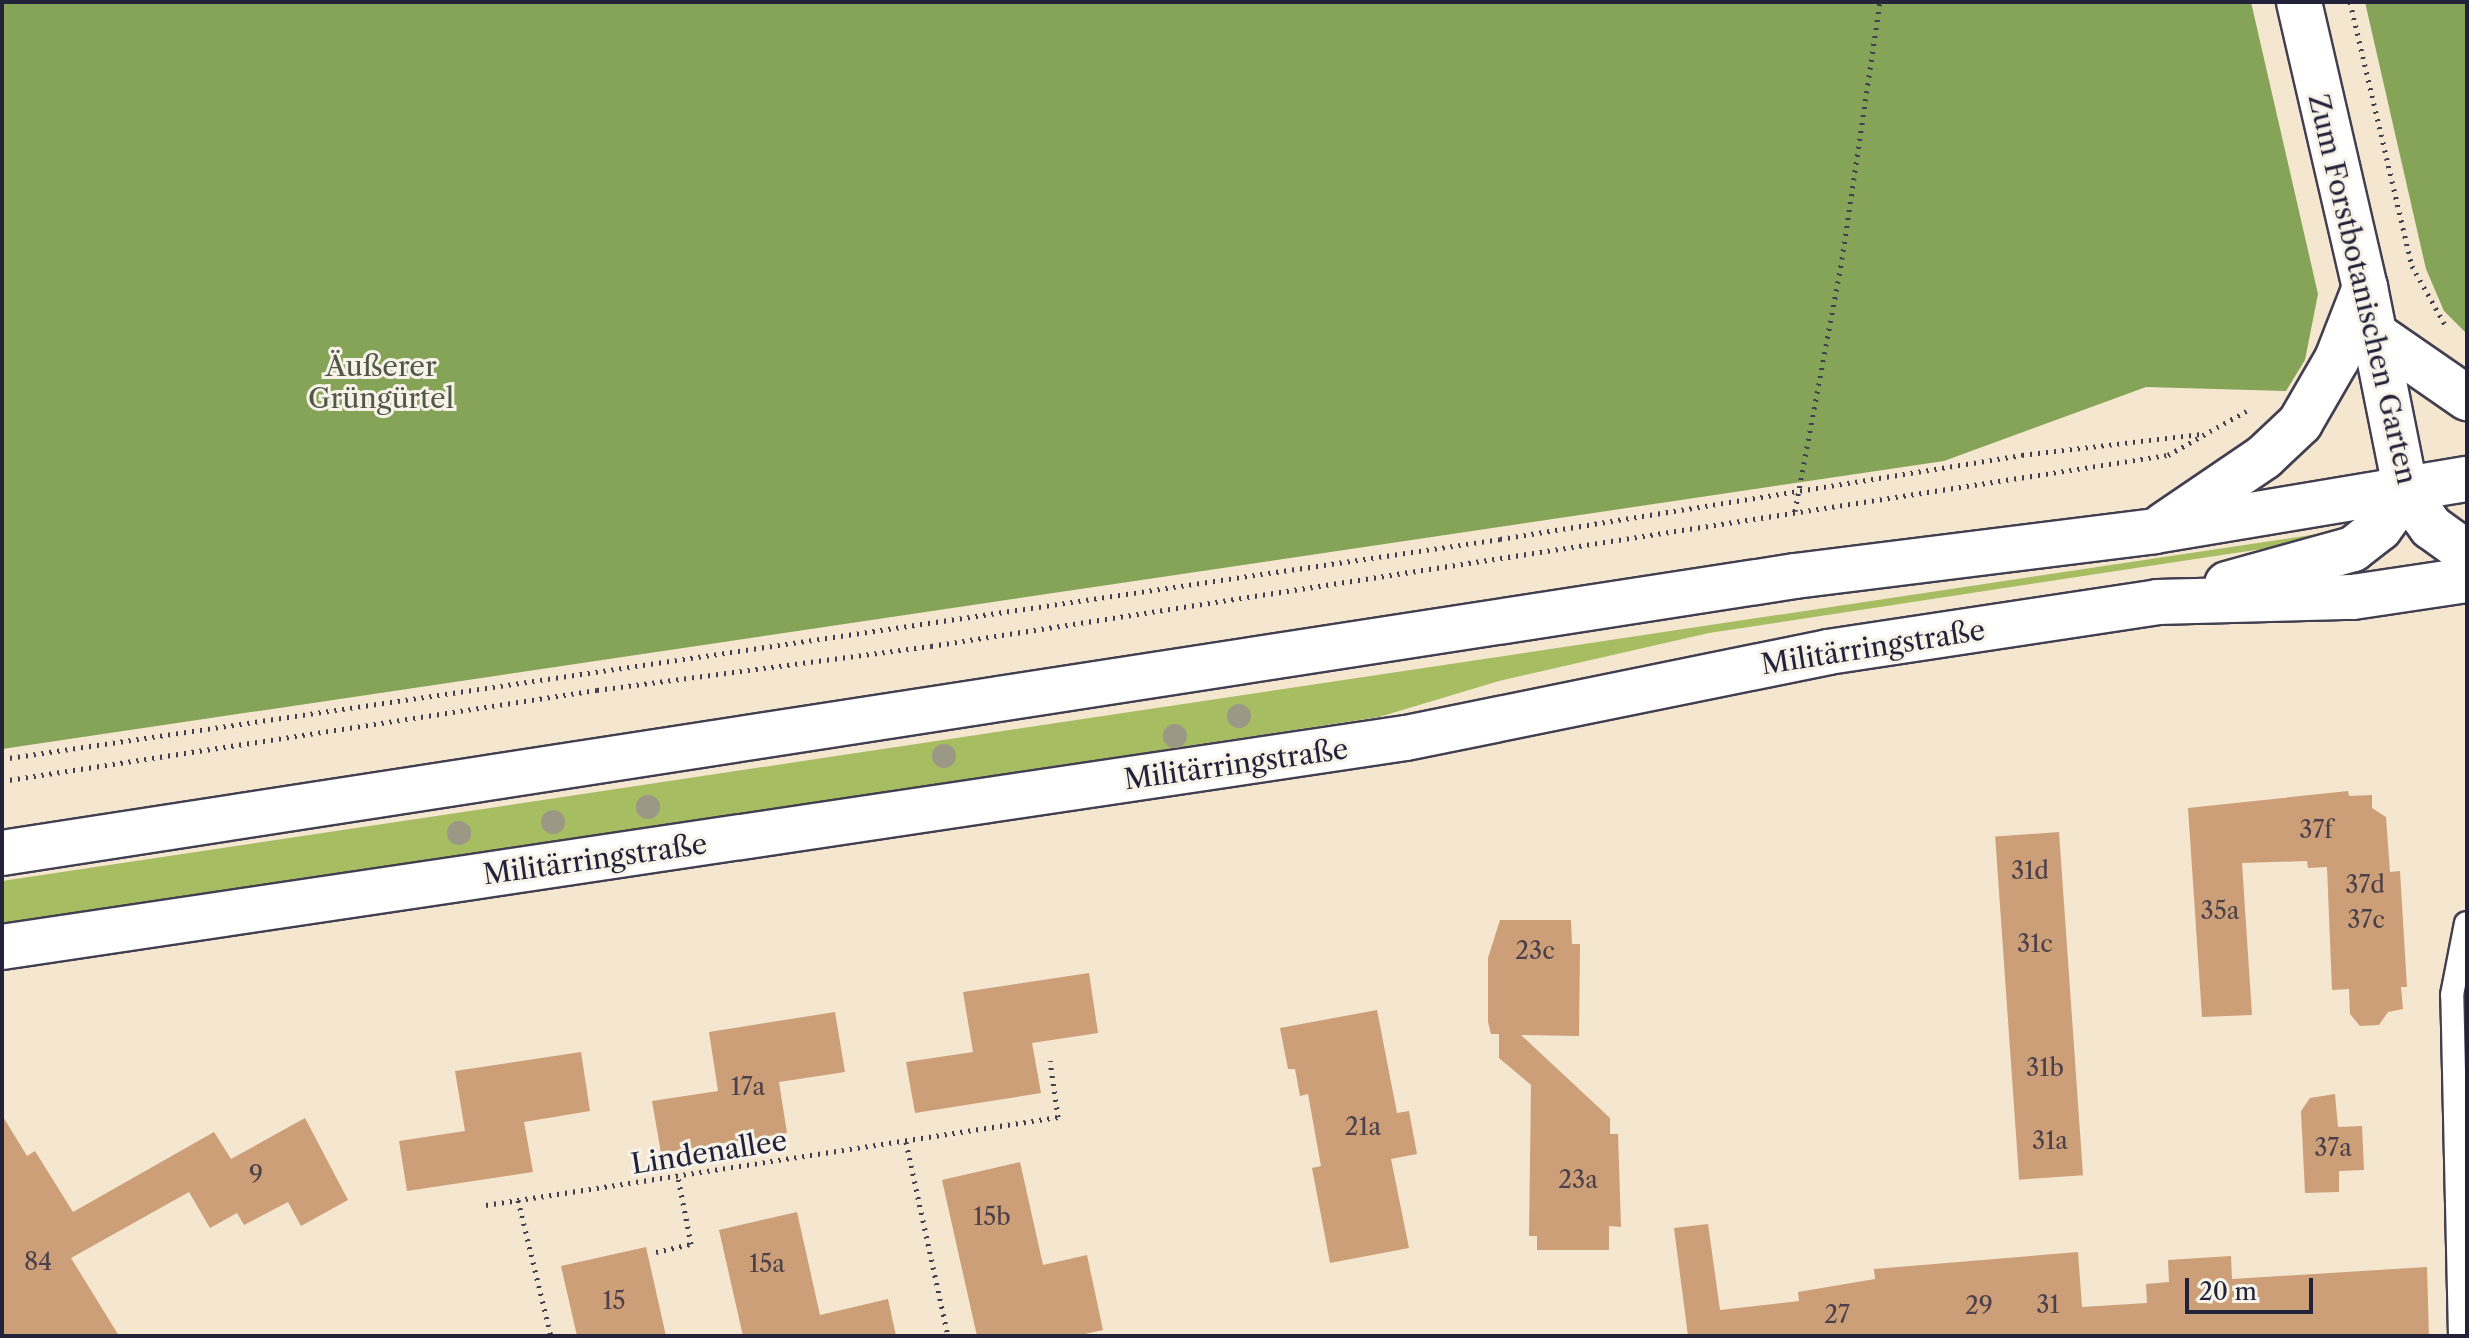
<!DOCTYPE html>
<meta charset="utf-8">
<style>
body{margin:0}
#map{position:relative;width:2469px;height:1338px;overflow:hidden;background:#f5e6d0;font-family:"Libre Caslon Text",serif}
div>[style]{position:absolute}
.green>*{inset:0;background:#a7bd62}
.forest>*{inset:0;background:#85a458}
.building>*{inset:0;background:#cc9f78;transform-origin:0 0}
.path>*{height:5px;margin-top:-2.5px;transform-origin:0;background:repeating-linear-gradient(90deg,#423f51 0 2px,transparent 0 8px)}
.roads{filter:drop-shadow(2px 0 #423f51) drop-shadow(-2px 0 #423f51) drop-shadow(0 2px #423f51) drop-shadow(0 -2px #423f51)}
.lane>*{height:22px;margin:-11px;padding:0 11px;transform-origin:11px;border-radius:11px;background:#fff}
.secondary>*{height:44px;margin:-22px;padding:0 22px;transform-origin:22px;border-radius:22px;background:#fff}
.primary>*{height:44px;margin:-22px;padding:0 22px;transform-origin:22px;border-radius:22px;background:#fff}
.trees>*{width:24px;height:24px;margin:-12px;border-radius:50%;background:#9b9886}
span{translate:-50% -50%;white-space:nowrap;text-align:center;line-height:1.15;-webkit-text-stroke:6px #f7f3e8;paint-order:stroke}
.number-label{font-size:24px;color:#4c414a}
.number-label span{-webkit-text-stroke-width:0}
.street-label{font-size:28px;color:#22223b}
.park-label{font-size:28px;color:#515849}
.frame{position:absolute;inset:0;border:4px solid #22223b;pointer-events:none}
.scale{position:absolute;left:2185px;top:1278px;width:128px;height:36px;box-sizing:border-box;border:4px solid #22223b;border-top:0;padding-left:10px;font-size:24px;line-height:28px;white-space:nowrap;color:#22223b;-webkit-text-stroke:6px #f7f3e8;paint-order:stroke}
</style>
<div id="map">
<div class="green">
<i style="clip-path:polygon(2338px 531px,2340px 537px,1709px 633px,1499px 681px,1379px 717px,2px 925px,2px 881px)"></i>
</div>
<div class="forest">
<i style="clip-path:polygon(2px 2px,2251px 2px,2318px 294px,2305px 360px,2286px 391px,2146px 387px,1944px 461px,2px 749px)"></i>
<i style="clip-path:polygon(2365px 2px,2467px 2px,2467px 334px,2444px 311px,2426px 269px)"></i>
</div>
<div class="building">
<i style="clip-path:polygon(2348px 791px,2349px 796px,2372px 795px,2372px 808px,2386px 817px,2390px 872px,2400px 871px,2407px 987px,2401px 987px,2403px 1009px,2388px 1012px,2379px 1025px,2360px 1026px,2350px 1014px,2349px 989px,2332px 990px,2327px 867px,2308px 868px,2307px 861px,2242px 863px,2252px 1015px,2202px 1017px,2188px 808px)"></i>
<i style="left:2059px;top:832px;width:344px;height:64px;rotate:86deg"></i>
<i style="clip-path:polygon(1500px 920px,1571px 920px,1572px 944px,1580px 944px,1579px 1036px,1521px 1035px,1610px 1118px,1610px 1134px,1618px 1134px,1621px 1227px,1609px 1226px,1609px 1250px,1537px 1250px,1537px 1236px,1529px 1236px,1531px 1085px,1499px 1058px,1499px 1034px,1491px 1034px,1488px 1022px,1488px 958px)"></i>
<i style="clip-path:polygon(1089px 973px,1098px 1033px,1032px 1043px,1041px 1093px,915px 1113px,906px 1062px,973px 1052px,963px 992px)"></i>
<i style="clip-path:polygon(1377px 1010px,1397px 1113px,1409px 1111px,1417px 1154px,1391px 1159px,1409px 1248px,1330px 1263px,1312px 1168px,1321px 1166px,1308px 1094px,1300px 1096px,1295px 1069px,1288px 1069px,1280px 1028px)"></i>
<i style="clip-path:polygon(835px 1012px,845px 1072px,779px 1082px,787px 1133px,661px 1153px,652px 1101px,718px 1091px,709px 1032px)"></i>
<i style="clip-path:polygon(581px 1052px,590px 1111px,524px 1122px,533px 1172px,407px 1191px,399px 1141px,465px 1131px,455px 1071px)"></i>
<i style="clip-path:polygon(2335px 1094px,2338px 1127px,2362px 1126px,2364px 1170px,2339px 1171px,2339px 1192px,2305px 1193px,2301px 1111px,2310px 1098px)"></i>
<i style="clip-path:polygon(2px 1115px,27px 1156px,35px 1151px,73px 1212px,214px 1132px,231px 1159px,305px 1118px,348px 1200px,301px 1226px,288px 1202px,244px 1225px,237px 1213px,210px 1228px,189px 1192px,71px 1258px,119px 1336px,2px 1336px)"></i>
<i style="clip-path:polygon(1020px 1162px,1043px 1265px,1087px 1255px,1103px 1330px,1076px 1336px,977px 1336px,942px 1180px)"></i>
<i style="clip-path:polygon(797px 1212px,820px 1315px,888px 1299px,896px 1336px,743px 1336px,719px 1230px)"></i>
<i style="clip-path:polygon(1708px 1224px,1720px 1310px,1799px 1301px,1798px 1292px,1875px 1279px,1874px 1269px,2078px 1252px,2082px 1307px,2147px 1303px,2146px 1284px,2169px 1282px,2168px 1260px,2231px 1256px,2232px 1279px,2427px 1267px,2429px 1336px,1688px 1336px,1674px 1228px)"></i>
<i style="clip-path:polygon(646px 1247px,666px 1336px,577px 1336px,561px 1266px)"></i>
</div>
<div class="path">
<i style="left:2350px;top:2px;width:271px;rotate:76.8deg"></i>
<i style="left:2412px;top:266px;width:71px;rotate:60.6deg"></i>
<i style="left:1795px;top:511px;width:256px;rotate:-79.4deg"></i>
<i style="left:1842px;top:259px;width:260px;rotate:-81.6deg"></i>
<i style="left:2px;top:759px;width:1514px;rotate:-8.35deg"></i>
<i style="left:1500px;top:539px;width:529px;rotate:-9.14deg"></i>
<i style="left:2022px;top:455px;width:181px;rotate:-6.7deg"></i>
<i style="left:2px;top:781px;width:602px;rotate:-8.7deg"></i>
<i style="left:597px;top:690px;width:337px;rotate:-7.5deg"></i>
<i style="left:931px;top:646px;width:1252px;rotate:-8.78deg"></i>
<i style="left:2168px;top:455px;width:90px;rotate:-29.4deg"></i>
<i style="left:906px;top:1142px;width:198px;rotate:77.8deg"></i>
<i style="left:518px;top:1200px;width:140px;rotate:76.4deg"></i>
<i style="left:486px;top:1205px;width:579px;rotate:-8.75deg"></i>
<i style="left:1058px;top:1117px;width:57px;rotate:-98.1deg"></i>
<i style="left:656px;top:1252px;width:36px;rotate:-13deg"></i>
<i style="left:691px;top:1244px;width:68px;rotate:-101deg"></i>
</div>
<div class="roads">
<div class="lane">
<i style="left:2460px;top:1336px;width:341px;rotate:-91.3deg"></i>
<i style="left:2452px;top:995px;width:73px;rotate:-79deg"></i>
</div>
<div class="secondary">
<i style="left:2299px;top:2px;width:293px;rotate:77deg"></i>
<i style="left:2365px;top:287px;width:209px;rotate:78.7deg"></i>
<i style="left:2406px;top:492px;width:43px;rotate:54.5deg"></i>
<i style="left:2431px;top:527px;width:44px;rotate:35.8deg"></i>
</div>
<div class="primary">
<i style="left:2376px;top:335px;width:111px;rotate:34.7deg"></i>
<i style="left:2164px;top:525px;width:121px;rotate:-34.2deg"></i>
<i style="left:2264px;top:457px;width:50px;rotate:-43.4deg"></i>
<i style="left:2300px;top:423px;width:74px;rotate:-60deg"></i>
<i style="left:2337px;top:359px;width:77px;rotate:-68.7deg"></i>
<i style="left:2227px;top:584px;width:131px;rotate:-15.5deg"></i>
<i style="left:2353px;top:549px;width:34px;rotate:-38deg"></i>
<i style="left:2380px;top:528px;width:44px;rotate:-54.2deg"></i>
<i style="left:2px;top:853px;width:1814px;rotate:-8.78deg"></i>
<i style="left:1795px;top:576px;width:363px;rotate:-7.1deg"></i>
<i style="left:2155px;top:531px;width:316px;rotate:-9.5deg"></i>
<i style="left:2px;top:947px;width:1419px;rotate:-8.47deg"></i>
<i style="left:1406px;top:738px;width:431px;rotate:-11.5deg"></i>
<i style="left:1828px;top:652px;width:333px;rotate:-8.6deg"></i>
<i style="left:2157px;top:602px;width:196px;rotate:-1.5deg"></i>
<i style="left:2353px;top:597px;width:115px;rotate:-8.5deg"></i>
</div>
</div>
<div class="trees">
<i style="left:1239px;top:716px"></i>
<i style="left:1175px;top:736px"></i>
<i style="left:944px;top:756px"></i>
<i style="left:648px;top:807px"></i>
<i style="left:553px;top:822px"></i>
<i style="left:459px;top:833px"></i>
</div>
<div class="number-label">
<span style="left:2316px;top:830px">37f</span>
<span style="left:2030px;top:871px">31d</span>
<span style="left:2365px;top:885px">37d</span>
<span style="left:2220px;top:911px">35a</span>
<span style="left:2366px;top:920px">37c</span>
<span style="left:2035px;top:944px">31c</span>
<span style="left:1535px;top:951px">23c</span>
<span style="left:2045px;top:1068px">31b</span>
<span style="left:748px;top:1087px">17a</span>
<span style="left:1363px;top:1127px">21a</span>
<span style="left:2050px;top:1141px">31a</span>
<span style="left:2333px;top:1148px">37a</span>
<span style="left:256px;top:1175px">9</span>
<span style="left:1578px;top:1180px">23a</span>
<span style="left:992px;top:1217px">15b</span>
<span style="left:38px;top:1262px">84</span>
<span style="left:767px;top:1264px">15a</span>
<span style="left:614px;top:1301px">15</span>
<span style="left:2048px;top:1305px">31</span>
<span style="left:1979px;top:1306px">29</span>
<span style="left:1837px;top:1315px">27</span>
</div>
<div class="street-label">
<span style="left:2363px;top:289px;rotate:77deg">Zum Forstbotanischen Garten</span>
<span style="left:1873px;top:647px;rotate:-9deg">Militärringstraße</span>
<span style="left:1236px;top:764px;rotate:-8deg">Militärringstraße</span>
<span style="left:595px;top:859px;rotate:-8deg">Militärringstraße</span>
<span style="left:709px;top:1152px;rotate:-9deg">Lindenallee</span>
</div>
<div class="park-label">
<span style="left:381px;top:382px">Äußerer<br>Grüngürtel</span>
</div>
<div class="frame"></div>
<div class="scale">20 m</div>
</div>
